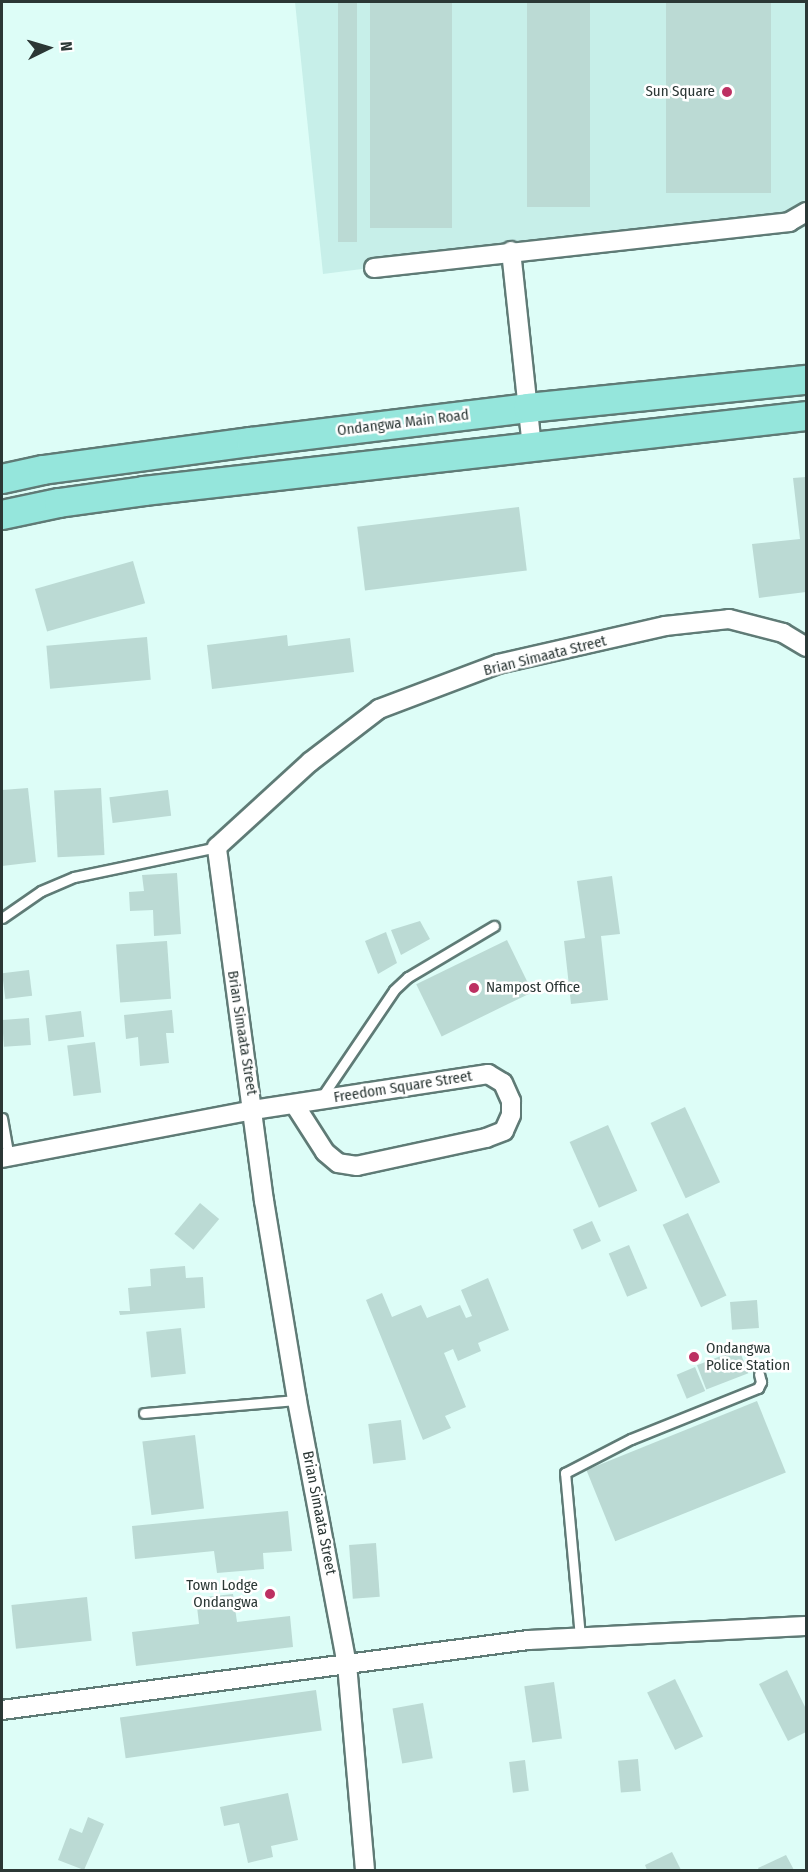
<!DOCTYPE html>
<style>
body{margin:0}
#map{position:relative;width:808px;height:1872px;overflow:hidden;background:#ddfdf7;font-family:"Fira Sans Condensed",sans-serif}
div>[style]{position:absolute}
.built>*{inset:0;background:#c7efe9}
.building>*{inset:0;background:#bbdad4;transform-origin:0 0}
.roads{filter:drop-shadow(2px 0 #5f7b76) drop-shadow(-2px 0 #5f7b76) drop-shadow(0 2px #5f7b76) drop-shadow(0 -2px #5f7b76)}
.service>*{height:9px;margin:-4.5px;padding:0 4.5px;transform-origin:4.5px;border-radius:4.5px;background:#fff}
.minor>*{height:18px;margin:-9px;padding:0 9px;transform-origin:9px;border-radius:9px;background:#fff}
.primary>*{height:28px;margin:-14px;padding:0 14px;transform-origin:14px;border-radius:14px;background:#95e6dc}
.dots>*{width:16px;height:16px;translate:-50% -50%;box-sizing:border-box;border:3px solid #fff;border-radius:50%}
span{translate:-50% -50%;white-space:nowrap;text-align:center;line-height:1.15;-webkit-text-stroke:5px #fff;paint-order:stroke}
.poi-label{font-size:15px;color:#2b3735}
.right{translate:-100% -50%;text-align:right}
.left{translate:0 -50%;text-align:left}
.street-label{font-size:15px;color:#2b3735}
.frame{position:absolute;inset:0;border:3px solid #2b3735;pointer-events:none}
.north{position:absolute;left:18px;top:18px;width:60px;height:60px;-webkit-text-stroke:4px #fff;paint-order:stroke;rotate:85deg;font-size:16px;font-weight:700;line-height:24px;text-align:center;color:#2b3735}
.north::after{content:'';display:block;margin:auto;width:21px;height:27px;background:#2b3735;clip-path:polygon(50% 0,100% 100%,50% 72%,0 100%)}
</style>
<div id="map">
<div class="built">
<i style="clip-path:polygon(295px 2px,806px 2px,806px 212px,323px 274px)"></i>
</div>
<div class="building">
<i style="left:338px;top:2px;width:19px;height:240px"></i>
<i style="left:370px;top:2px;width:82px;height:226px"></i>
<i style="left:527px;top:2px;width:63px;height:205px"></i>
<i style="left:666px;top:2px;width:105px;height:191px"></i>
<i style="clip-path:polygon(806px 477px,806px 592px,759px 598px,752px 544px,800px 539px,793px 478px)"></i>
<i style="left:519px;top:507px;width:64px;height:163px;rotate:83deg"></i>
<i style="left:133px;top:561px;width:44px;height:102px;rotate:74deg"></i>
<i style="clip-path:polygon(287px 635px,288px 646px,350px 638px,354px 672px,212px 689px,207px 645px)"></i>
<i style="left:147px;top:637px;width:43px;height:101px;rotate:85deg"></i>
<i style="clip-path:polygon(28px 788px,36px 862px,2px 866px,2px 790px)"></i>
<i style="left:101px;top:788px;width:67px;height:47px;rotate:87deg"></i>
<i style="left:168px;top:790px;width:26px;height:59px;rotate:83deg"></i>
<i style="clip-path:polygon(177px 873px,181px 934px,154px 936px,153px 910px,130px 911px,129px 892px,144px 891px,142px 875px)"></i>
<i style="clip-path:polygon(612px 876px,620px 934px,601px 936px,608px 1000px,571px 1004px,564px 941px,585px 938px,577px 881px)"></i>
<i style="clip-path:polygon(420px 921px,430px 939px,401px 955px,391px 930px)"></i>
<i style="clip-path:polygon(386px 932px,397px 963px,378px 974px,365px 941px)"></i>
<i style="left:507px;top:940px;width:58px;height:101px;rotate:64deg"></i>
<i style="left:167px;top:941px;width:58px;height:51px;rotate:86deg"></i>
<i style="left:29px;top:970px;width:26px;height:27px;rotate:83deg"></i>
<i style="clip-path:polygon(172px 1010px,174px 1033px,166px 1033px,169px 1063px,140px 1066px,138px 1037px,126px 1039px,124px 1015px)"></i>
<i style="left:81px;top:1011px;width:26px;height:36px;rotate:83deg"></i>
<i style="left:29px;top:1018px;width:27px;height:27px;rotate:86deg"></i>
<i style="left:95px;top:1042px;width:51px;height:28px;rotate:83deg"></i>
<i style="left:685px;top:1107px;width:83px;height:38px;rotate:65deg"></i>
<i style="left:608px;top:1125px;width:72px;height:42px;rotate:66deg"></i>
<i style="left:200px;top:1203px;width:25px;height:40px;rotate:40deg"></i>
<i style="left:688px;top:1213px;width:91px;height:28px;rotate:65deg"></i>
<i style="left:592px;top:1221px;width:22px;height:21px;rotate:66deg"></i>
<i style="left:629px;top:1245px;width:47px;height:22px;rotate:67deg"></i>
<i style="clip-path:polygon(185px 1266px,186px 1278px,203px 1277px,205px 1308px,120px 1315px,119px 1311px,130px 1311px,128px 1288px,151px 1286px,150px 1269px)"></i>
<i style="clip-path:polygon(488px 1278px,509px 1330px,478px 1343px,481px 1351px,458px 1361px,453px 1349px,444px 1353px,466px 1407px,445px 1416px,451px 1428px,423px 1440px,366px 1300px,382px 1293px,392px 1317px,421px 1305px,427px 1318px,460px 1305px,466px 1318px,472px 1316px,461px 1290px)"></i>
<i style="left:757px;top:1300px;width:28px;height:27px;rotate:86deg"></i>
<i style="left:181px;top:1328px;width:46px;height:35px;rotate:84deg"></i>
<i style="left:739px;top:1349px;width:26px;height:45px;rotate:69deg"></i>
<i style="left:695px;top:1367px;width:26px;height:20px;rotate:67deg"></i>
<i style="left:757px;top:1401px;width:77px;height:184px;rotate:68deg"></i>
<i style="left:401px;top:1420px;width:40px;height:33px;rotate:83deg"></i>
<i style="left:195px;top:1435px;width:74px;height:53px;rotate:83deg"></i>
<i style="clip-path:polygon(288px 1511px,292px 1551px,263px 1553px,264px 1569px,217px 1573px,214px 1551px,135px 1559px,132px 1526px)"></i>
<i style="left:376px;top:1543px;width:54px;height:27px;rotate:86deg"></i>
<i style="clip-path:polygon(233px 1594px,237px 1622px,290px 1616px,293px 1647px,136px 1666px,132px 1632px,199px 1624px,196px 1598px)"></i>
<i style="left:87px;top:1597px;width:44px;height:76px;rotate:84deg"></i>
<i style="clip-path:polygon(787px 1670px,806px 1709px,806px 1732px,788px 1741px,759px 1684px)"></i>
<i style="left:675px;top:1679px;width:64px;height:31px;rotate:64deg"></i>
<i style="left:554px;top:1682px;width:57px;height:30px;rotate:82deg"></i>
<i style="left:316px;top:1690px;width:41px;height:198px;rotate:82deg"></i>
<i style="left:423px;top:1703px;width:56px;height:31px;rotate:80deg"></i>
<i style="left:638px;top:1759px;width:32px;height:20px;rotate:85deg"></i>
<i style="left:525px;top:1760px;width:31px;height:16px;rotate:83deg"></i>
<i style="clip-path:polygon(288px 1793px,298px 1840px,271px 1846px,273px 1857px,248px 1863px,239px 1823px,224px 1826px,220px 1807px)"></i>
<i style="clip-path:polygon(88px 1817px,104px 1824px,84px 1870px,58px 1860px,70px 1828px,82px 1833px)"></i>
<i style="clip-path:polygon(672px 1852px,681px 1870px,647px 1870px,645px 1865px)"></i>
<i style="clip-path:polygon(786px 1855px,794px 1870px,759px 1870px,758px 1868px)"></i>
</div>
<div class="roads">
<div class="service">
<i style="left:2px;top:918px;width:47px;rotate:-34.7deg"></i>
<i style="left:41px;top:891px;width:36px;rotate:-23deg"></i>
<i style="left:74px;top:877px;width:146px;rotate:-11.8deg"></i>
<i style="left:321px;top:1098px;width:130px;rotate:-55.9deg"></i>
<i style="left:394px;top:990px;width:19px;rotate:-43deg"></i>
<i style="left:408px;top:977px;width:100px;rotate:-30.7deg"></i>
<i style="left:2px;top:1118px;width:39px;rotate:80deg"></i>
<i style="left:144px;top:1413px;width:154px;rotate:-4.9deg"></i>
<i style="left:580px;top:1637px;width:165px;rotate:-95.2deg"></i>
<i style="left:565px;top:1473px;width:74px;rotate:-27.3deg"></i>
<i style="left:631px;top:1439px;width:137px;rotate:-21.9deg"></i>
<i style="left:758px;top:1388px;width:7px;rotate:-63deg"></i>
<i style="left:761px;top:1382px;width:8px;rotate:-104deg"></i>
</div>
<div class="minor">
<i style="left:511px;top:251px;width:197px;rotate:83.9deg"></i>
<i style="left:374px;top:268px;width:418px;rotate:-6.3deg"></i>
<i style="left:789px;top:222px;width:20px;rotate:-30deg"></i>
<i style="left:2px;top:1158px;width:256px;rotate:-10.8deg"></i>
<i style="left:253px;top:1110px;width:238px;rotate:-8.7deg"></i>
<i style="left:488px;top:1074px;width:17px;rotate:31deg"></i>
<i style="left:503px;top:1083px;width:20px;rotate:66deg"></i>
<i style="left:511px;top:1101px;width:14px;rotate:90deg"></i>
<i style="left:511px;top:1115px;width:17px;rotate:114deg"></i>
<i style="left:504px;top:1131px;width:19px;rotate:159deg"></i>
<i style="left:486px;top:1138px;width:132px;rotate:167.8deg"></i>
<i style="left:357px;top:1166px;width:19px;rotate:-171deg"></i>
<i style="left:338px;top:1163px;width:17px;rotate:-140deg"></i>
<i style="left:325px;top:1152px;width:56px;rotate:-122.6deg"></i>
<i style="left:2px;top:1710px;width:531px;rotate:-7.58deg"></i>
<i style="left:528px;top:1640px;width:278px;rotate:-2.9deg"></i>
<i style="left:365px;top:1870px;width:206px;rotate:-95deg"></i>
<i style="left:347px;top:1665px;width:270px;rotate:-100.7deg"></i>
<i style="left:297px;top:1400px;width:202px;rotate:-99.4deg"></i>
<i style="left:264px;top:1201px;width:357px;rotate:-97.6deg"></i>
<i style="left:217px;top:847px;width:126px;rotate:-42.4deg"></i>
<i style="left:310px;top:762px;width:87px;rotate:-37.5deg"></i>
<i style="left:379px;top:709px;width:127px;rotate:-20.7deg"></i>
<i style="left:498px;top:664px;width:171px;rotate:-12.8deg"></i>
<i style="left:665px;top:626px;width:64px;rotate:-6.2deg"></i>
<i style="left:729px;top:619px;width:56px;rotate:14.5deg"></i>
<i style="left:783px;top:633px;width:27px;rotate:31deg"></i>
</div>
<div class="primary">
<i style="left:2px;top:479px;width:42px;rotate:-12.4deg"></i>
<i style="left:43px;top:470px;width:210px;rotate:-7.7deg"></i>
<i style="left:251px;top:442px;width:279px;rotate:-7deg"></i>
<i style="left:528px;top:408px;width:279px;rotate:-5.8deg"></i>
<i style="left:2px;top:515px;width:58px;rotate:-11.9deg"></i>
<i style="left:59px;top:503px;width:86px;rotate:-8deg"></i>
<i style="left:144px;top:491px;width:666px;rotate:-6.46deg"></i>
</div>
</div>
<div class="dots">
<i style="left:727px;top:92px;background:#bd3062"></i>
<i style="left:474px;top:988px;background:#bd3062"></i>
<i style="left:694px;top:1357px;background:#bd3062"></i>
<i style="left:270px;top:1594px;background:#bd3062"></i>
</div>
<div class="poi-label">
<span class="right" style="left:715px;top:92px">Sun Square</span>
<span class="left" style="left:486px;top:988px">Nampost Office</span>
<span class="left" style="left:706px;top:1357px">Ondangwa<br>Police Station</span>
<span class="right" style="left:258px;top:1594px">Town Lodge<br>Ondangwa</span>
</div>
<div class="street-label">
<span style="left:403px;top:423px;rotate:-7deg">Ondangwa Main Road</span>
<span style="left:545px;top:656px;rotate:-14deg">Brian Simaata Street</span>
<span style="left:242px;top:1033px;rotate:81deg">Brian Simaata Street</span>
<span style="left:403px;top:1087px;rotate:-9deg">Freedom Square Street</span>
<span style="left:319px;top:1513px;rotate:79deg">Brian Simaata Street</span>
</div>
<div class="frame"></div>
<div class="north">N</div>
</div>
